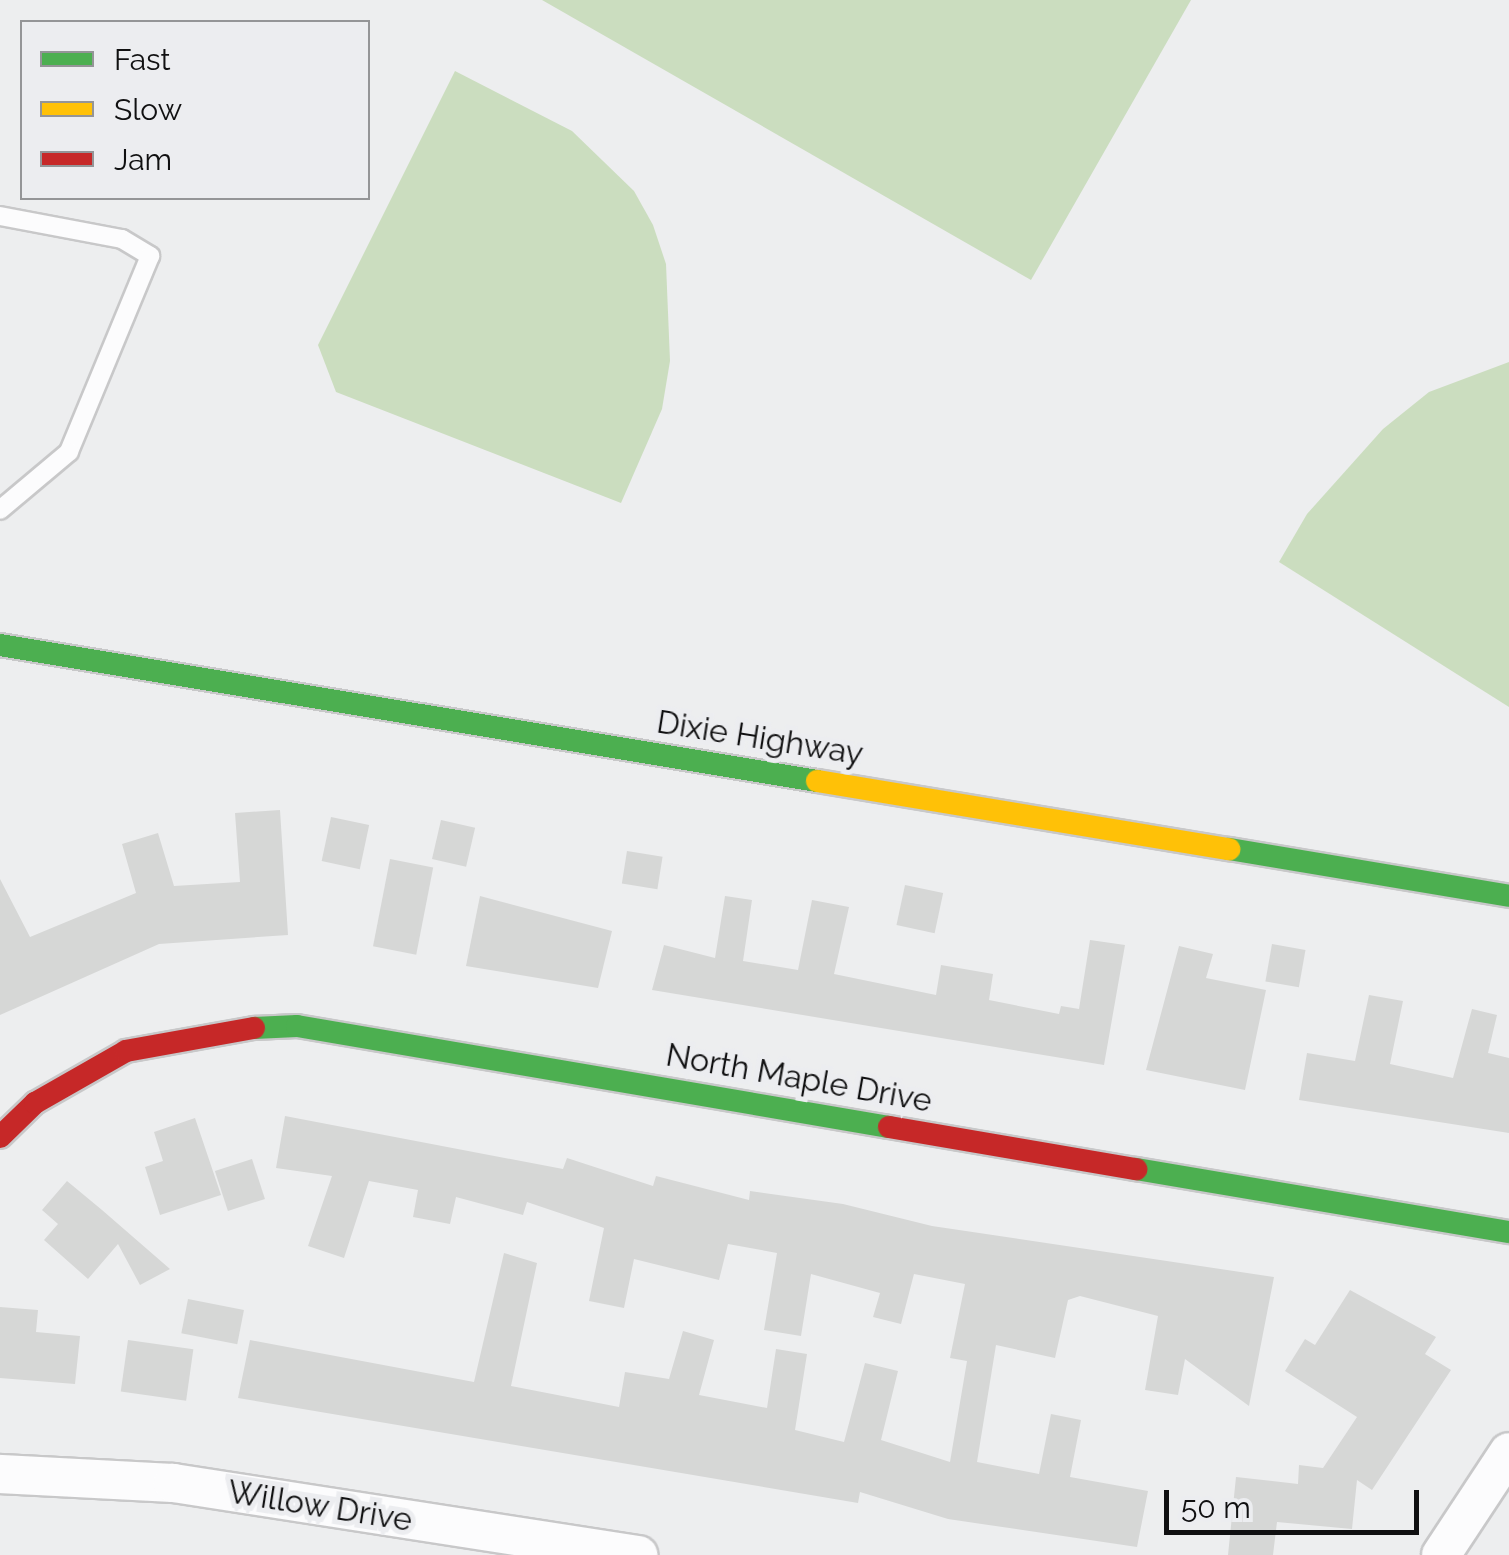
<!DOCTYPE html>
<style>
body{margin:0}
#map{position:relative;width:1509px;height:1555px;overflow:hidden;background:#edeeef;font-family:Raleway,sans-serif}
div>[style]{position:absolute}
.green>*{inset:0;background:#cbddbf}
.building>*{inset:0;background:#d6d7d6;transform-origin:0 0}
.roads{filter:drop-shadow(2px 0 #c8c8c9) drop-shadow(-2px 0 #c8c8c9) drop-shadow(0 2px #c8c8c9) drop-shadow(0 -2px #c8c8c9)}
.lane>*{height:18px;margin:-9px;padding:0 9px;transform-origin:9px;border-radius:9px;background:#fcfcfd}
.street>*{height:38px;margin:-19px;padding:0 19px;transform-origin:19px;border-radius:19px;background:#fcfcfd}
.fast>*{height:22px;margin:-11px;padding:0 11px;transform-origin:11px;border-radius:11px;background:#4caf50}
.slow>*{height:22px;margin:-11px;padding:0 11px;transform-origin:11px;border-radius:11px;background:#ffc107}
.jam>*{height:22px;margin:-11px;padding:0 11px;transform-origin:11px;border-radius:11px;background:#c62828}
span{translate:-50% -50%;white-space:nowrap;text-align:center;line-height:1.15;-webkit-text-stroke:10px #ecedf0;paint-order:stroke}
.street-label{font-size:32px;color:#101011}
.legend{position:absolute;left:20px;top:20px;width:350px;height:180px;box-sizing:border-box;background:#ecedf0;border:2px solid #949597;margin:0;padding:12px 18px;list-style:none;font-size:30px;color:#101011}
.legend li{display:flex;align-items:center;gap:20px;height:50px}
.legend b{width:50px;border:2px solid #949597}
.scale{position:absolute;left:1164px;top:1490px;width:255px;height:45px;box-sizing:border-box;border:5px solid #101011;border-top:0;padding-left:12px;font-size:30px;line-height:35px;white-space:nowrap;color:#101011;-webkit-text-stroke:8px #ecedf0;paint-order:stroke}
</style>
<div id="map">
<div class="green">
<i style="clip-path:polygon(542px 0,1191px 0,1031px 280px)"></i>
<i style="clip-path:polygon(455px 71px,572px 131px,634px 191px,653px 225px,666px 264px,670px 361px,662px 409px,621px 503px,336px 392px,318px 345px)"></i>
<i style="clip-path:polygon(1509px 362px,1509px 707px,1279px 562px,1307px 514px,1383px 429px,1429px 392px)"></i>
</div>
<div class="building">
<i style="clip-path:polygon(280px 810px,288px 935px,159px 944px,0 1015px,0 879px,30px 937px,136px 893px,122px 844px,158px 833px,174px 886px,240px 882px,235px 813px)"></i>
<i style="left:331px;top:817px;width:39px;height:45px;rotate:12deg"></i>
<i style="left:441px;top:820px;width:35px;height:40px;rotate:13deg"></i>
<i style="left:627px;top:851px;width:36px;height:33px;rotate:9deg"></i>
<i style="left:390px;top:859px;width:44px;height:89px;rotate:11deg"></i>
<i style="left:905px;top:885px;width:39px;height:41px;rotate:12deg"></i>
<i style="clip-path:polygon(480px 896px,612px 931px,598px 988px,466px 966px)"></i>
<i style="clip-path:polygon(725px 896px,752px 900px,743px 961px,798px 970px,812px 900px,849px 907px,834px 974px,936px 995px,941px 965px,993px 974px,989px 1000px,1059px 1014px,1061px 1006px,1079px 1009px,1090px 940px,1125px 945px,1104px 1065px,652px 990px,664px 945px,715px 958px)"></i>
<i style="left:1272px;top:944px;width:34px;height:38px;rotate:10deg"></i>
<i style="clip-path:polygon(1179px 946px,1213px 954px,1206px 978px,1266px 990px,1245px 1090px,1146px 1070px)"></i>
<i style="clip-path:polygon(1369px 995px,1403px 1001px,1390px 1064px,1453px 1078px,1472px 1009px,1497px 1015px,1488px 1053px,1509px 1058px,1509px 1133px,1299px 1100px,1307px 1053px,1355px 1061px)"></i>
<i style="clip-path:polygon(285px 1116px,563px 1169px,567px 1158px,653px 1186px,656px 1176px,749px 1200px,750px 1191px,843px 1204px,932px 1226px,1274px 1277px,1249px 1406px,1185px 1359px,1178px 1395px,1145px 1390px,1158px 1316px,1080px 1296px,1068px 1300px,1055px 1358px,996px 1345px,977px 1462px,1039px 1474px,1051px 1414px,1081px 1420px,1070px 1477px,1148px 1491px,1137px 1547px,948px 1519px,860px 1492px,858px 1503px,238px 1398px,250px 1340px,474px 1382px,504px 1253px,537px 1263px,511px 1386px,619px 1407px,625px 1372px,669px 1379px,683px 1331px,714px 1340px,699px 1395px,767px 1408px,776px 1349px,807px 1354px,795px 1430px,844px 1442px,865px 1363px,898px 1371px,881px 1440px,950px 1462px,967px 1361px,950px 1358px,965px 1284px,914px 1274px,901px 1324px,873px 1317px,880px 1293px,811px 1274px,801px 1336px,764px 1330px,777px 1253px,728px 1244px,719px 1280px,634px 1259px,624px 1308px,589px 1301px,604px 1228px,527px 1202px,523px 1215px,456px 1197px,450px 1224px,413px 1217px,418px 1190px,369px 1181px,344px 1258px,308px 1246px,332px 1176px,276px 1168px)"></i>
<i style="clip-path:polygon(195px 1118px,221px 1195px,160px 1215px,145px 1167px,163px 1161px,154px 1132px)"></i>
<i style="left:252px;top:1159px;width:42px;height:39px;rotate:72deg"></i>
<i style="clip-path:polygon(67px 1181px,102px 1210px,170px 1269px,140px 1285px,118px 1244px,88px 1279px,44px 1240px,58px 1224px,42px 1210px)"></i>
<i style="clip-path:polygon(1350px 1290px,1436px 1337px,1425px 1354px,1451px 1370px,1372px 1490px,1357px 1480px,1352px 1529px,1277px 1522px,1273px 1555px,1228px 1555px,1236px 1477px,1298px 1484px,1299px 1465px,1323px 1468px,1357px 1417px,1285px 1371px,1305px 1339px,1315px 1345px)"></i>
<i style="left:188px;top:1299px;width:57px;height:35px;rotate:11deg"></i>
<i style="clip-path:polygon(0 1307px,38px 1310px,36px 1332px,80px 1336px,75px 1384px,0 1378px)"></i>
<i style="left:128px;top:1340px;width:66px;height:52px;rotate:8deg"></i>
</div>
<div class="roads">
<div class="lane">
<i style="left:0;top:216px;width:124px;rotate:10.7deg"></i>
<i style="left:122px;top:239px;width:33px;rotate:31deg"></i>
<i style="left:150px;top:256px;width:212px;rotate:112.5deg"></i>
<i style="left:69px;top:452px;width:90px;rotate:140deg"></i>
</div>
<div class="street">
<i style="left:0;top:1474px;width:173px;rotate:3deg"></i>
<i style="left:173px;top:1483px;width:471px;rotate:8.8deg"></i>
<i style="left:1441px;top:1555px;width:123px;rotate:-56.6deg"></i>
</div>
<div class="fast">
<i style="left:0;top:645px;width:828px;rotate:9.45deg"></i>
<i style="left:1229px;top:849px;width:284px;rotate:9.5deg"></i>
<i style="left:254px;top:1028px;width:43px;rotate:-2.7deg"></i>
<i style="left:297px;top:1026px;width:601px;rotate:9.68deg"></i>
<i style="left:1136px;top:1169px;width:378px;rotate:9.6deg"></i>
</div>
<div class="slow">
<i style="left:817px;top:781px;width:418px;rotate:9.4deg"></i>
</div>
<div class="jam">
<i style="left:889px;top:1127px;width:251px;rotate:9.7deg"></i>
<i style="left:0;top:1137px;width:49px;rotate:-44.2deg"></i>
<i style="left:35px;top:1103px;width:105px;rotate:-29.7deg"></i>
<i style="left:126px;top:1051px;width:130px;rotate:-10.2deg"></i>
</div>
</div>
<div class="street-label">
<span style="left:760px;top:738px;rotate:9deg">Dixie Highway</span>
<span style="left:799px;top:1078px;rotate:10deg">North Maple Drive</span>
<span style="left:320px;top:1506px;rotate:9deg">Willow Drive</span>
</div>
<ul class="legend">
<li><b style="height:12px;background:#4caf50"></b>Fast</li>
<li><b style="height:12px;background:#ffc107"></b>Slow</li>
<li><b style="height:12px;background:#c62828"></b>Jam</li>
</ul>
<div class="scale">50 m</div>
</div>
